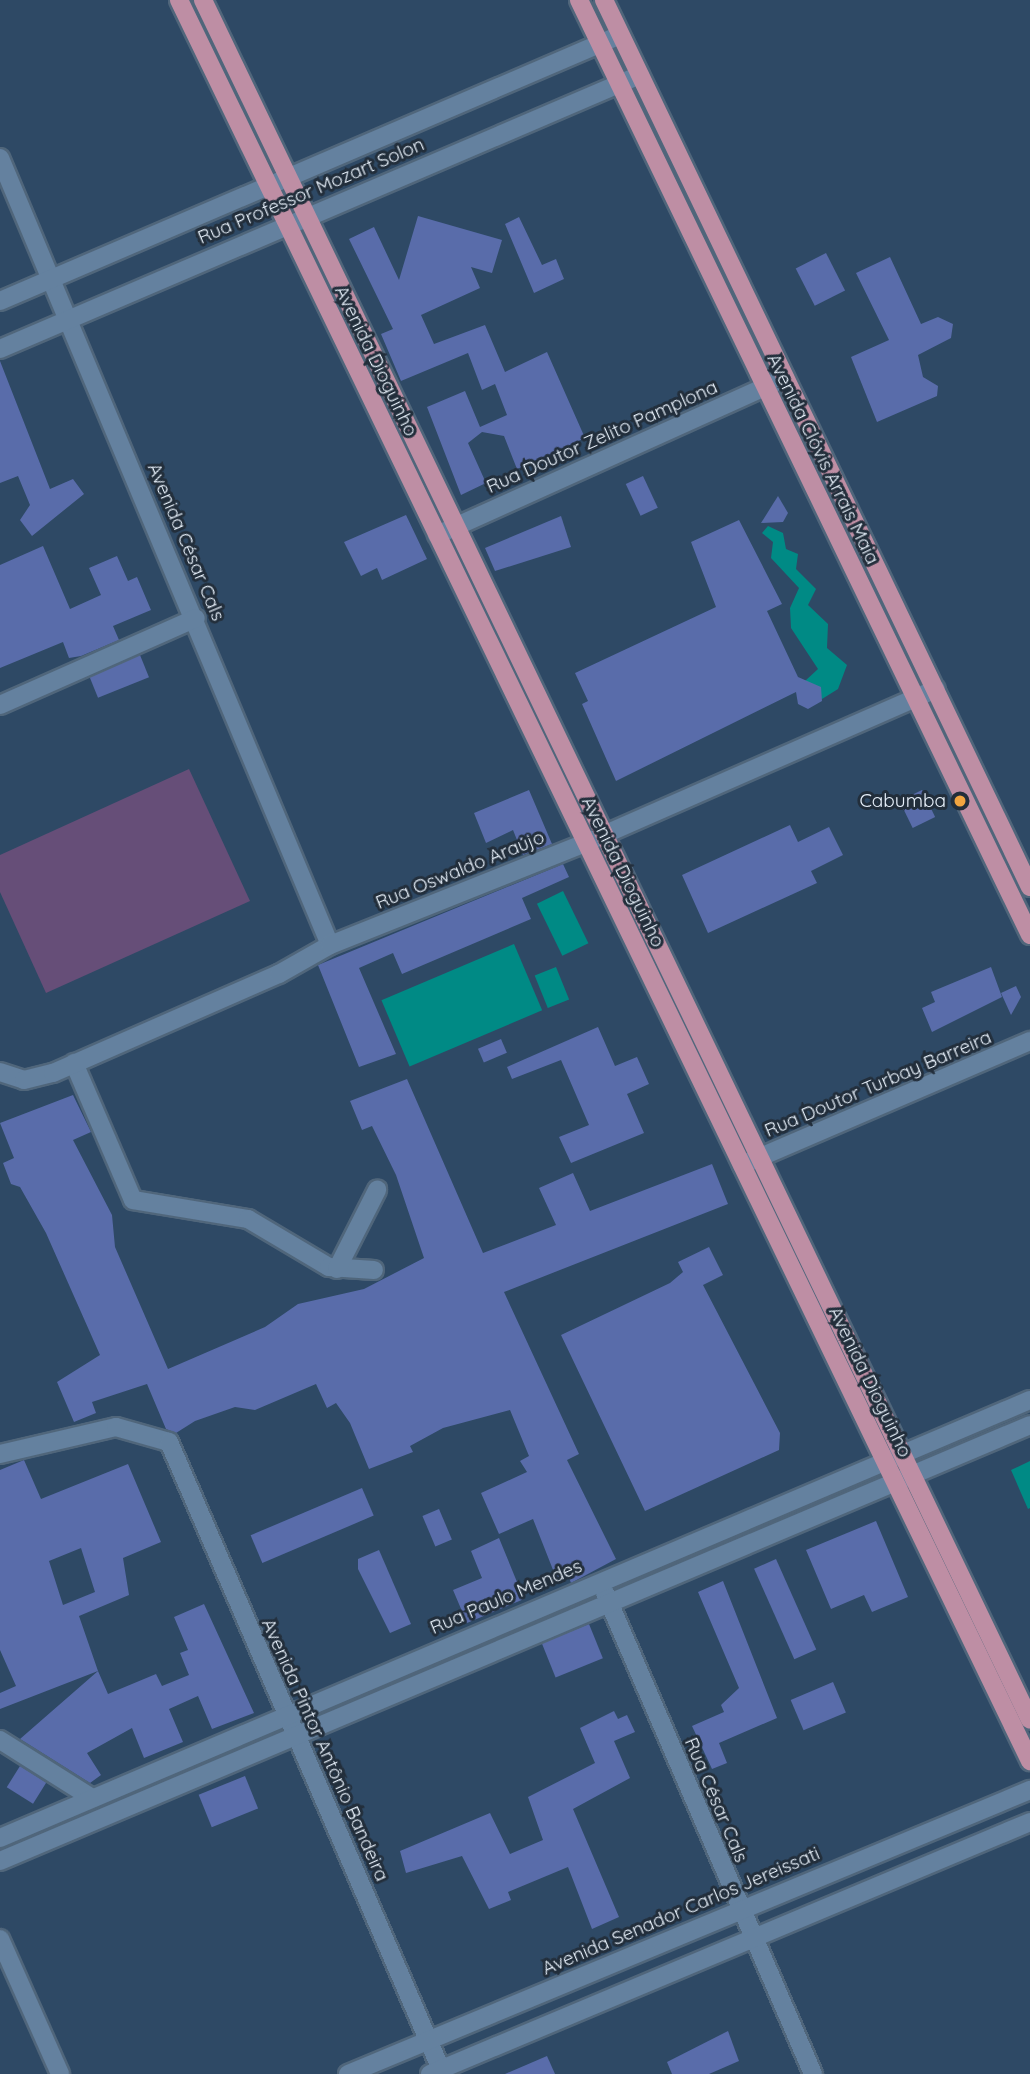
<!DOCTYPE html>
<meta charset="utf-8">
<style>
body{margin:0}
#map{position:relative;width:1030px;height:2074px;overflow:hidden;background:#2e4965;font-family:Quicksand,sans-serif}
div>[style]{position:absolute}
.green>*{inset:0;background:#664e78}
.water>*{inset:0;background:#008a85;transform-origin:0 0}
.building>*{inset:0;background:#596caa;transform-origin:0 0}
.roads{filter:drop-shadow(2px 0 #50667b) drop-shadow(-2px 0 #50667b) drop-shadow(0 2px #50667b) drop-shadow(0 -2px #50667b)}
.minor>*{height:18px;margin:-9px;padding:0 9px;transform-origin:9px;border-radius:9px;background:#64819f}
.major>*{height:18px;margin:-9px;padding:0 9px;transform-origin:9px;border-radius:9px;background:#be8ea4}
.dots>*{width:19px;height:19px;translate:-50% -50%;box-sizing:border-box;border:4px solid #222e3b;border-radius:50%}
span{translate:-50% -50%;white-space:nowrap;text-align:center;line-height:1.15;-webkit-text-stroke:6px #222e3b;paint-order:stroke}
.street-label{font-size:19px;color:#e9f2fc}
.poi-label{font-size:19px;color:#e9f2fc}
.right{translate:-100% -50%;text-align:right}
</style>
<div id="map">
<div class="green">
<i style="clip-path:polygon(189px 769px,250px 901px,46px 993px,0 892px,0 855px)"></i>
</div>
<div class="water">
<i style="clip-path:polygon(768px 526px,783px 533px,786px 549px,798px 554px,796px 569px,816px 589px,808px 605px,828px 624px,827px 648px,847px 665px,838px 689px,822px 699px,805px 681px,818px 669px,791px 628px,790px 608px,799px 588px,771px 558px,773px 542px,762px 533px)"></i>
<i style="left:563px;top:891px;width:58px;height:29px;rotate:64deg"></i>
<i style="left:514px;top:944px;width:72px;height:144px;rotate:67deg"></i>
<i style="left:556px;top:967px;width:35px;height:23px;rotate:68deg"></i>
<i style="clip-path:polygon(1030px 1461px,1030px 1508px,1028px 1509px,1011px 1470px)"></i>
</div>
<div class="building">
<i style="clip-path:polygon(418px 216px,502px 240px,492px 273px,471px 267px,480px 288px,421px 315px,434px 344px,485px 325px,505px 372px,547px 352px,585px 438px,517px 469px,504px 436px,482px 432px,468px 443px,486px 483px,461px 495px,427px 407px,465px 391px,480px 427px,507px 415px,495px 384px,482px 390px,468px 353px,401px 381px,381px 334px,393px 329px,349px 239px,374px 227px,399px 280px)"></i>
<i style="clip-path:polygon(519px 217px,542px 265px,556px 259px,564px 279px,534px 293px,505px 224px)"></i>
<i style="left:826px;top:253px;width:42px;height:34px;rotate:63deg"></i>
<i style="clip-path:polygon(890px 257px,921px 324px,938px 317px,953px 324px,951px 338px,918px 355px,923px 377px,938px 386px,937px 396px,877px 422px,851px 357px,889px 340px,856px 273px)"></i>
<i style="clip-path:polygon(0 361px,50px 489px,73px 479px,84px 494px,32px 536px,20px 520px,30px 505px,18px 476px,0 483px)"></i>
<i style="left:643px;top:476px;width:35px;height:19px;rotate:65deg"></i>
<i style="clip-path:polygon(778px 496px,788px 513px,783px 522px,761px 523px)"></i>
<i style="clip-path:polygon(406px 515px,427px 559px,382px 580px,377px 568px,361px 576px,344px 542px)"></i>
<i style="clip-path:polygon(561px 516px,571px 547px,495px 571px,485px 548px)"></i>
<i style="clip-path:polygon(739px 520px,782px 604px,767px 611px,798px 677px,821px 687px,822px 701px,808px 709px,798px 704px,796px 692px,616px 781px,582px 704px,588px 701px,575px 673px,716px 607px,691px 542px)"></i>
<i style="clip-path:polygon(43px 546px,70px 609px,101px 595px,89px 568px,117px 556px,128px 581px,137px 577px,151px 610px,113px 626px,119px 640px,81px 656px,69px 658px,63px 642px,0 668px,0 565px)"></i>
<i style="left:140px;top:655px;width:24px;height:55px;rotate:68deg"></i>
<i style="clip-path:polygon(529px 790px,552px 844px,523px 855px,513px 830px,486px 843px,474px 813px)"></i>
<i style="left:922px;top:790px;width:30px;height:25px;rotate:64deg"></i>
<i style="clip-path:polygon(790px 825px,798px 842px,829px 827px,843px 855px,811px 871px,817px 883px,708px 933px,682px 875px)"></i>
<i style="clip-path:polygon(563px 864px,569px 877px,522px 898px,531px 919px,402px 974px,393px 953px,359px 968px,396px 1054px,359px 1067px,318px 965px)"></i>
<i style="clip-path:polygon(991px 967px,1002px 997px,932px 1032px,922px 1008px,935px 1002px,931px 992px)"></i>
<i style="clip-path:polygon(1016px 986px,1021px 997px,1011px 1015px,1001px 993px)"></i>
<i style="clip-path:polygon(598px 1027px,615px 1066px,637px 1057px,649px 1084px,627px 1094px,644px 1133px,571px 1163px,559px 1137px,589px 1125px,561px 1060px,512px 1079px,507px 1067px)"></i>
<i style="left:501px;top:1039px;width:15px;height:25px;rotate:67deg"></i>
<i style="clip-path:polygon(407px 1079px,483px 1253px,556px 1225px,539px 1188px,573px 1173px,590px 1211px,712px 1164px,728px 1204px,504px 1292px,579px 1454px,567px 1460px,616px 1559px,571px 1583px,568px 1575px,557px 1580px,533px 1519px,499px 1534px,481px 1493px,527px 1472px,520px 1461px,529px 1456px,510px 1410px,443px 1428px,410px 1446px,413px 1452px,369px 1469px,350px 1423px,336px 1403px,327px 1408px,316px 1384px,255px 1410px,235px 1407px,195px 1421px,176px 1433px,166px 1429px,147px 1384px,92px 1402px,96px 1413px,74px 1422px,57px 1382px,100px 1355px,46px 1233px,20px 1187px,11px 1184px,3px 1163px,14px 1158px,0 1123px,73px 1095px,91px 1132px,73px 1140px,112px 1215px,115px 1247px,168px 1369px,265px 1327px,298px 1304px,364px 1289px,424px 1258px,396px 1175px,372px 1126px,362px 1130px,350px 1101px)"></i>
<i style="clip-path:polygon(709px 1247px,723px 1275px,703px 1285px,780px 1433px,779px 1450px,645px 1511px,561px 1335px,670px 1283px,683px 1272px,678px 1262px)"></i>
<i style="clip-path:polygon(evenodd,24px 1460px,41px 1499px,128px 1464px,161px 1542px,123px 1558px,129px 1595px,79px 1616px,98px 1671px,0 1709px,0 1693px,16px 1686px,0 1650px,0 1470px,24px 1460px,81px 1548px,95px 1592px,63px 1605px,49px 1561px,81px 1548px)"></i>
<i style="left:362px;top:1488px;width:30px;height:121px;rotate:67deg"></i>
<i style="left:439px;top:1509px;width:33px;height:18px;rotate:67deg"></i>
<i style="clip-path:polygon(876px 1521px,908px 1597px,872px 1612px,864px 1595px,831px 1609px,806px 1550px)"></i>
<i style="clip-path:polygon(499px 1538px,524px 1599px,467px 1623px,453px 1590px,482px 1578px,471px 1551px)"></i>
<i style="clip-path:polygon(379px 1550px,411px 1624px,390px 1633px,358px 1569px,358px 1559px)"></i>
<i style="left:776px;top:1559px;width:99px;height:24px;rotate:66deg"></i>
<i style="clip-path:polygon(723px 1581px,777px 1718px,719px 1743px,727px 1763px,712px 1769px,692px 1726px,724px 1712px,721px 1705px,739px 1688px,698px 1592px)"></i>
<i style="clip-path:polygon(204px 1604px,254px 1713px,212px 1729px,198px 1696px,169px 1709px,183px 1742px,144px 1758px,132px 1728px,87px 1753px,101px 1775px,90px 1783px,20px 1739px,98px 1671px,108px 1694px,156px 1674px,162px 1686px,189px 1675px,180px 1653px,188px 1650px,174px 1617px)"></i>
<i style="left:589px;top:1624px;width:37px;height:51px;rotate:68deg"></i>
<i style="left:833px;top:1682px;width:33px;height:46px;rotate:67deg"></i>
<i style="clip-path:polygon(614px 1711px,618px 1719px,627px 1715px,635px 1732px,614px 1741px,630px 1778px,573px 1809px,619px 1917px,592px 1929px,568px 1867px,508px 1892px,511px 1900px,489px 1909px,462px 1856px,406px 1873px,400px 1851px,490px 1813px,510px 1854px,543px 1840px,528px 1797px,595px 1763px,580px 1728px)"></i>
<i style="left:20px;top:1766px;width:31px;height:25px;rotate:32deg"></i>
<i style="left:245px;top:1776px;width:35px;height:50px;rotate:68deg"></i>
<i style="clip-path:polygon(728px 2031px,739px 2061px,709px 2074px,672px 2074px,667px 2062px)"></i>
<i style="clip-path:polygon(547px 2056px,555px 2074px,505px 2074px)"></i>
</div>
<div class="roads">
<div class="minor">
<i style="left:0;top:158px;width:853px;rotate:67.25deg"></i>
<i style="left:0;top:301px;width:675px;rotate:-23.22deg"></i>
<i style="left:0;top:349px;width:696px;rotate:-23.18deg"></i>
<i style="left:437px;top:535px;width:382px;rotate:-24.3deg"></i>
<i style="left:0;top:705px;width:214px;rotate:-23.9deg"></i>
<i style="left:74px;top:1063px;width:149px;rotate:66.7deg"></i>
<i style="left:133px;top:1200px;width:117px;rotate:9.4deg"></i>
<i style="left:248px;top:1219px;width:94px;rotate:30.7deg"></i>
<i style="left:329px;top:1267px;width:45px;rotate:3.8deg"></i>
<i style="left:0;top:1072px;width:25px;rotate:18deg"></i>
<i style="left:24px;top:1080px;width:30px;rotate:-14deg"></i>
<i style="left:53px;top:1073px;width:247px;rotate:-23.7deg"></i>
<i style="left:279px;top:974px;width:59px;rotate:-29.6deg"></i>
<i style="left:330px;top:945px;width:275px;rotate:-21.8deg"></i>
<i style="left:585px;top:843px;width:383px;rotate:-23.7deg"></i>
<i style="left:742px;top:1165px;width:314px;rotate:-23.3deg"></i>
<i style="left:337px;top:1269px;width:89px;rotate:-63.1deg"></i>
<i style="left:0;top:1454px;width:119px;rotate:-13.1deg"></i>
<i style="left:116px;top:1427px;width:55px;rotate:15.8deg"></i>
<i style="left:169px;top:1442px;width:689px;rotate:66.56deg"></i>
<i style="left:605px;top:1593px;width:524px;rotate:66.61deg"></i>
<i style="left:0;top:1740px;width:109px;rotate:32.2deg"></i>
<i style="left:0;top:1838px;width:1119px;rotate:-23.04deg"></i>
<i style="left:0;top:1861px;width:1118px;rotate:-22.94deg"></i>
<i style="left:0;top:1939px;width:148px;rotate:66deg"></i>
<i style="left:348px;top:2074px;width:739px;rotate:-22.61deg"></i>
<i style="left:430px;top:2074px;width:651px;rotate:-22.78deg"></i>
</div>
<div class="major">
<i style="left:179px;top:0;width:1956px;rotate:64.21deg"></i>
<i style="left:203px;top:0;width:1908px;rotate:64.32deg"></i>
<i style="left:579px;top:0;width:1038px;rotate:64.25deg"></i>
<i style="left:604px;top:0;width:984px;rotate:64.35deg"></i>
</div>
</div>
<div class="dots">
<i style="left:960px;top:801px;background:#f2a540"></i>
</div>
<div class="street-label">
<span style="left:311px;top:191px;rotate:-23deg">Rua Professor Mozart Solon</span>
<span style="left:376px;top:361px;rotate:64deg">Avenida Dioguinho</span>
<span style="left:602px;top:437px;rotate:-24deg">Rua Doutor Zelito Pamplona</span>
<span style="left:823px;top:459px;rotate:64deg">Avenida Clóvis Arrais Maia</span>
<span style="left:186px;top:542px;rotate:67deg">Avenida César Cals</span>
<span style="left:460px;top:870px;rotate:-22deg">Rua Oswaldo Araújo</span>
<span style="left:623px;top:872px;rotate:64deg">Avenida Dioguinho</span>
<span style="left:878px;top:1084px;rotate:-23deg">Rua Doutor Turbay Barreira</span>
<span style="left:870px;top:1382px;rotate:64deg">Avenida Dioguinho</span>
<span style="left:506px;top:1597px;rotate:-23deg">Rua Paulo Mendes</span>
<span style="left:325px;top:1750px;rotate:66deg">Avenida Pintor Antônio Bandeira</span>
<span style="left:716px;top:1800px;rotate:67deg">Rua César Cals</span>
<span style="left:681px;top:1911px;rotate:-23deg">Avenida Senador Carlos Jereissati</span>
</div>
<div class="poi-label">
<span class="right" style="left:946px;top:801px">Cabumba</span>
</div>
</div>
